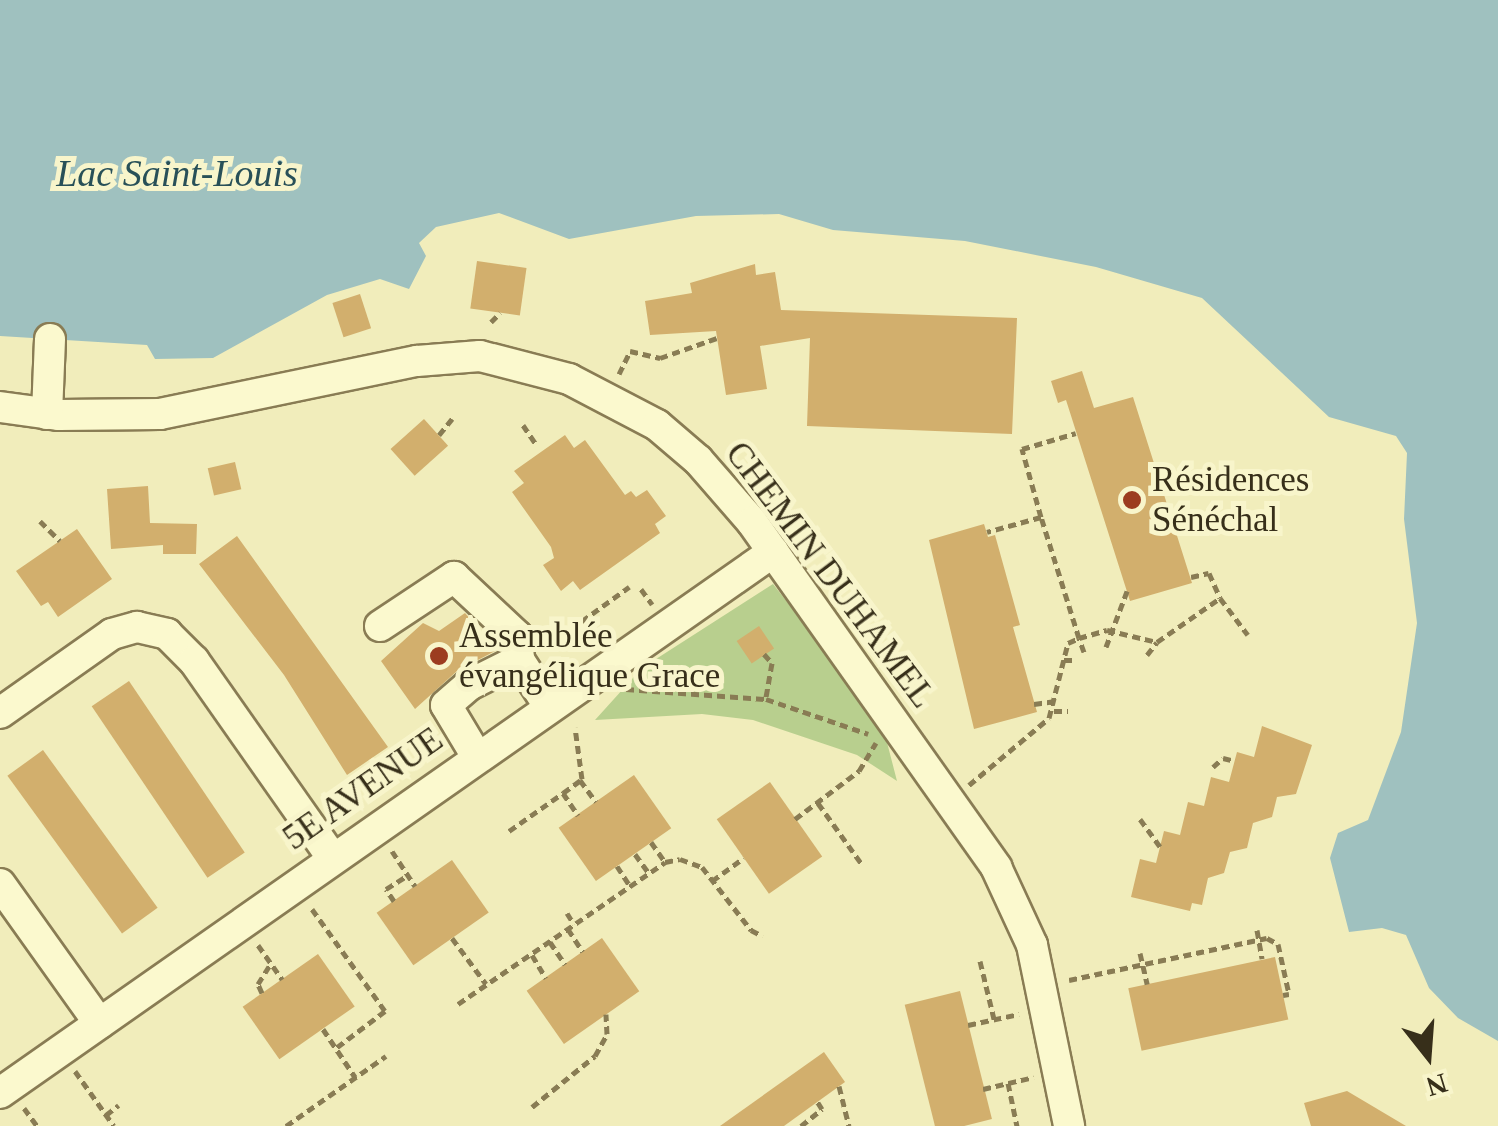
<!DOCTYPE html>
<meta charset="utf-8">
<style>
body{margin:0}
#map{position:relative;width:1498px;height:1126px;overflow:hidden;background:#f1edbb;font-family:Georgia,serif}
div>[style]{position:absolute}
.green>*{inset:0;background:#b8cf8e}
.water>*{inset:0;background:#9fc1bf}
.building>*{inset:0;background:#d2af6d;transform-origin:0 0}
.path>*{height:5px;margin-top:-2.5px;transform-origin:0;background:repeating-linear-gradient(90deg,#897c54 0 8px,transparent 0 13px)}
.roads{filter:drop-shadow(2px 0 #897c54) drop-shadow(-2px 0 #897c54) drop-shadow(0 2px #897c54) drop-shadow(0 -2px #897c54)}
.minor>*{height:30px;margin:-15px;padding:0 15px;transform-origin:15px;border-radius:15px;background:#fbf9ce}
.dots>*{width:28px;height:28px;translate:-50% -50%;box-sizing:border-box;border:5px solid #f8f5cb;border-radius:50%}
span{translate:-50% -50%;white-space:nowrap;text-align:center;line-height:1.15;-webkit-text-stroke:10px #f8f5cb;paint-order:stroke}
.poi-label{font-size:35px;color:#372f1a}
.left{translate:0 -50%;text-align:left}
.street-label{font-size:35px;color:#372f1a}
.water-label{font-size:38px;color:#285058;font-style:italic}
.north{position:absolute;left:1378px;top:1006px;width:100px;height:100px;-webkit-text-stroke:8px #f8f5cb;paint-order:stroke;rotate:163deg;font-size:28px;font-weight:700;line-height:40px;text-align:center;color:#372f1a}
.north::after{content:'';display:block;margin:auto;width:35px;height:45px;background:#372f1a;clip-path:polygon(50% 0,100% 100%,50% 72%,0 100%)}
</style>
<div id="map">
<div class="green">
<i style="clip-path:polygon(773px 584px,882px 723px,897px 781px,857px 755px,753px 720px,702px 714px,595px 720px,642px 668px)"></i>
</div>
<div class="water">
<i style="clip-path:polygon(0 0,1498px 0,1498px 1041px,1458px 1018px,1429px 988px,1406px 935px,1382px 928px,1349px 932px,1330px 858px,1338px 833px,1368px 820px,1401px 732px,1417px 623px,1404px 519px,1407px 453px,1396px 436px,1329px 417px,1202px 298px,1096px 267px,965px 241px,833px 230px,779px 214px,696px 216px,569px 239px,499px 213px,436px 227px,419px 243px,426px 256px,409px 289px,380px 279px,327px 295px,213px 358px,155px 359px,147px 345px,0 336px)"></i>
</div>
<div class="building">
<i style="left:477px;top:261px;width:50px;height:48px;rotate:8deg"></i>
<i style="clip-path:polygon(755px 264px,756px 275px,775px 272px,781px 310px,1017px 318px,1012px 434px,807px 426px,810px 338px,760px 346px,767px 389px,726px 395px,716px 331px,650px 335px,645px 301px,692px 293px,690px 283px)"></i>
<i style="left:360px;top:294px;width:36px;height:29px;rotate:72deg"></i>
<i style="clip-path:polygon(1082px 371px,1094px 408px,1133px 397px,1192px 583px,1130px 601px,1066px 400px,1058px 403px,1051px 381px)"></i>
<i style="left:424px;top:419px;width:36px;height:45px;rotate:48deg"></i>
<i style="clip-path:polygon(565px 435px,574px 448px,585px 440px,625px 495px,631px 491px,636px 497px,647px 490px,666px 516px,655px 524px,660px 533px,580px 590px,573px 581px,561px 591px,543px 565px,554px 558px,551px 547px,512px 492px,524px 483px,514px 471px)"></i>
<i style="left:235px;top:462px;width:28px;height:28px;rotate:77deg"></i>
<i style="clip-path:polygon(148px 486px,150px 523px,197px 524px,196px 554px,163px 554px,163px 545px,111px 549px,107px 489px)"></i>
<i style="clip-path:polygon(984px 524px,988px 537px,995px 535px,1020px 625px,1013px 627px,1037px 712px,974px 729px,929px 540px)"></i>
<i style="clip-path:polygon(77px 529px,112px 579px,58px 617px,48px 602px,41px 606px,16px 571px)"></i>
<i style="clip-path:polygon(237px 536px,388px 747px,347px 775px,284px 675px,199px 564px)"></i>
<i style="clip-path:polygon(465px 613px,497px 650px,457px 671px,415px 709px,381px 661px,423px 623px,439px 631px)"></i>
<i style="left:759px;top:626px;width:27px;height:27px;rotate:56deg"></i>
<i style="left:129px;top:681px;width:207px;height:45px;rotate:56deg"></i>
<i style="clip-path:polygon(1262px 726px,1312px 745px,1296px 794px,1277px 797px,1272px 817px,1253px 823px,1247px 848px,1230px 852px,1224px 873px,1208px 878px,1202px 905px,1192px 903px,1190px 911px,1131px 897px,1140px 859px,1156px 863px,1164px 831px,1180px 835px,1188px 802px,1204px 806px,1211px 777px,1229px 782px,1237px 752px,1254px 757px)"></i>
<i style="left:43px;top:750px;width:195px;height:44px;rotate:54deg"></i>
<i style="left:634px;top:775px;width:65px;height:92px;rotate:55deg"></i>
<i style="left:770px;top:782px;width:91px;height:65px;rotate:55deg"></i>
<i style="left:452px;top:860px;width:64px;height:92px;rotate:55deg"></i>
<i style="left:602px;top:938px;width:65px;height:92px;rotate:55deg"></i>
<i style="left:318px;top:954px;width:64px;height:92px;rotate:55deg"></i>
<i style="left:1275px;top:957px;width:64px;height:150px;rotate:78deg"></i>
<i style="left:960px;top:991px;width:132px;height:57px;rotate:76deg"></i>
<i style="clip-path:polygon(824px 1052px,845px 1082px,784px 1126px,720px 1126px)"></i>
<i style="clip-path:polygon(1347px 1091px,1406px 1126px,1311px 1126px,1304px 1103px)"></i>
</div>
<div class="path">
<i style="left:491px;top:322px;width:13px;rotate:-45deg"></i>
<i style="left:619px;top:374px;width:25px;rotate:-64deg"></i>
<i style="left:630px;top:351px;width:31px;rotate:13deg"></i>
<i style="left:660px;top:358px;width:60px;rotate:-19.3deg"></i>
<i style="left:523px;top:425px;width:25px;rotate:56deg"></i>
<i style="left:439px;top:435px;width:21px;rotate:-51deg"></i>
<i style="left:1041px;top:517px;width:71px;rotate:-105.6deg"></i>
<i style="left:1022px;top:449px;width:56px;rotate:-16.5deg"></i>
<i style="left:40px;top:521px;width:28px;rotate:45deg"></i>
<i style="left:1191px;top:577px;width:18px;rotate:-13deg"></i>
<i style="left:1209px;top:573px;width:27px;rotate:66deg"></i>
<i style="left:641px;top:589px;width:19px;rotate:54deg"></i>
<i style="left:571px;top:629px;width:72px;rotate:-35.9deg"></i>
<i style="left:1106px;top:647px;width:60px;rotate:-69.4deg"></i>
<i style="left:1084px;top:652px;width:15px;rotate:-110deg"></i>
<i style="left:1079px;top:638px;width:29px;rotate:-16deg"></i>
<i style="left:1107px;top:630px;width:51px;rotate:13.5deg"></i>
<i style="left:1157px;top:642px;width:77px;rotate:-34.9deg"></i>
<i style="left:1220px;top:598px;width:46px;rotate:52.9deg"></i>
<i style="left:764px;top:654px;width:12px;rotate:48deg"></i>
<i style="left:772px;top:663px;width:36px;rotate:100deg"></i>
<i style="left:1147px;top:655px;width:16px;rotate:-52deg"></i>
<i style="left:1064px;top:660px;width:13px"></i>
<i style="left:626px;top:689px;width:140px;rotate:4.1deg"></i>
<i style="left:766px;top:699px;width:108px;rotate:18.9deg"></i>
<i style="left:1034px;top:704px;width:22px;rotate:-8deg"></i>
<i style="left:1054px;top:711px;width:14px"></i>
<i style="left:1213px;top:767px;width:13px;rotate:-42deg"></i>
<i style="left:1223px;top:758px;width:12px;rotate:14deg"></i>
<i style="left:580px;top:780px;width:27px;rotate:54deg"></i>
<i style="left:969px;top:785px;width:104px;rotate:-39.9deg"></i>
<i style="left:1049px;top:718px;width:77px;rotate:-75.8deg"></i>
<i style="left:1068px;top:643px;width:12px;rotate:-24deg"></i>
<i style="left:1079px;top:638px;width:127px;rotate:-107.4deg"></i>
<i style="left:1041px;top:517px;width:56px;rotate:164.5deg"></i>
<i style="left:563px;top:793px;width:24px;rotate:-36deg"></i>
<i style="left:582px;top:779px;width:52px;rotate:-97.7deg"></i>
<i style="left:818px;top:803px;width:74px;rotate:54.4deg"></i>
<i style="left:795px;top:819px;width:80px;rotate:-36.9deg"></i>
<i style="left:859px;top:771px;width:33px;rotate:-59deg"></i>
<i style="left:1140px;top:819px;width:34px;rotate:54deg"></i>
<i style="left:509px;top:831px;width:66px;rotate:-35.1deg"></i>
<i style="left:563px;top:793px;width:27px;rotate:56deg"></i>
<i style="left:651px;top:842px;width:24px;rotate:55deg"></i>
<i style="left:392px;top:851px;width:42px;rotate:56.7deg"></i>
<i style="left:635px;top:854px;width:24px;rotate:54deg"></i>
<i style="left:617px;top:866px;width:24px;rotate:57deg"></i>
<i style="left:712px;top:881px;width:39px;rotate:-36deg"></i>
<i style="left:394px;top:901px;width:14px;rotate:-124deg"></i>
<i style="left:386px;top:889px;width:26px;rotate:-32deg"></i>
<i style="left:312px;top:909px;width:125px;rotate:54.4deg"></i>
<i style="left:385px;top:1011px;width:61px;rotate:142.9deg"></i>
<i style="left:567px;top:913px;width:13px;rotate:58deg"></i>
<i style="left:568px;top:929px;width:27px;rotate:57deg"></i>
<i style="left:1257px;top:930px;width:29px;rotate:80deg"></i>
<i style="left:452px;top:938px;width:57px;rotate:53.5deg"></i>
<i style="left:550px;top:942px;width:27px;rotate:56deg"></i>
<i style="left:258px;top:945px;width:42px;rotate:54.8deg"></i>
<i style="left:1140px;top:953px;width:32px;rotate:77deg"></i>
<i style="left:532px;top:955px;width:27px;rotate:59deg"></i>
<i style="left:980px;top:961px;width:60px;rotate:76.4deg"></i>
<i style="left:1069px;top:980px;width:202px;rotate:-12deg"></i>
<i style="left:1267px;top:938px;width:13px;rotate:29deg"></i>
<i style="left:1278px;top:944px;width:51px;rotate:77.6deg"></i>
<i style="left:1289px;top:994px;width:6px;rotate:171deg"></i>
<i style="left:262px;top:993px;width:10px;rotate:-114deg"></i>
<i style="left:258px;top:984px;width:25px;rotate:-58deg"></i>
<i style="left:458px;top:1004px;width:251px;rotate:-34.4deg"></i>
<i style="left:665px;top:862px;width:15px;rotate:-11deg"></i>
<i style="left:680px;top:859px;width:23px;rotate:20deg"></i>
<i style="left:702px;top:867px;width:80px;rotate:52.1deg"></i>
<i style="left:751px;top:930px;width:13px;rotate:27deg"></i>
<i style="left:968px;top:1025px;width:52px;rotate:-12.2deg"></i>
<i style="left:323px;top:1029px;width:58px;rotate:56.3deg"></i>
<i style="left:75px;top:1071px;width:67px;rotate:54.7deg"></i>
<i style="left:1008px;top:1083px;width:44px;rotate:78.2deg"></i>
<i style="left:839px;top:1086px;width:41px;rotate:76deg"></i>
<i style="left:983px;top:1089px;width:52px;rotate:-13.2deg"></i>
<i style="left:532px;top:1107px;width:81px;rotate:-39deg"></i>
<i style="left:595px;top:1056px;width:25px;rotate:-61deg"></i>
<i style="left:607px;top:1034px;width:20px;rotate:-93deg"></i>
<i style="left:24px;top:1108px;width:22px;rotate:54deg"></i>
<i style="left:106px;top:1115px;width:16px;rotate:-38deg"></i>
<i style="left:286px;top:1126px;width:122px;rotate:-35deg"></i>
<i style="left:801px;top:1126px;width:27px;rotate:-39deg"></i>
<i style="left:822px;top:1109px;width:9px;rotate:-122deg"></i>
</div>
<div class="roads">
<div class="minor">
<i style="left:0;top:407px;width:60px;rotate:7.7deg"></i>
<i style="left:59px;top:415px;width:101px;rotate:-0.6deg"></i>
<i style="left:160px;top:414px;width:262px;rotate:-11.7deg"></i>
<i style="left:417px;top:361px;width:63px;rotate:-4.5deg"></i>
<i style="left:480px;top:356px;width:92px;rotate:14.5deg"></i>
<i style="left:569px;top:379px;width:99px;rotate:27.6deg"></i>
<i style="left:657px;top:425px;width:54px;rotate:40.5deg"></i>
<i style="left:698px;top:460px;width:82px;rotate:48.9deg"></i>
<i style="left:752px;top:522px;width:423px;rotate:54.7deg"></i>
<i style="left:996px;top:867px;width:86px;rotate:65.2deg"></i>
<i style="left:1032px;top:945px;width:185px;rotate:78.4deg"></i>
<i style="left:47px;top:414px;width:75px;rotate:-87.7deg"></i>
<i style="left:380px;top:626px;width:89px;rotate:-33.5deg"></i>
<i style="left:454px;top:577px;width:86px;rotate:43.1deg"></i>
<i style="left:517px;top:636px;width:24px;rotate:85deg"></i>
<i style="left:0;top:713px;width:137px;rotate:-35.2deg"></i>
<i style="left:112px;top:634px;width:26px;rotate:-16deg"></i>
<i style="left:137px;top:627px;width:31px;rotate:13deg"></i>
<i style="left:167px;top:634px;width:38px;rotate:45deg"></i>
<i style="left:194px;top:661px;width:240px;rotate:54.9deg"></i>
<i style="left:476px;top:755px;width:58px;rotate:-121deg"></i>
<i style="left:446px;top:705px;width:30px;rotate:-41deg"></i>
<i style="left:469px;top:685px;width:56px;rotate:-26.6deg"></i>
<i style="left:519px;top:660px;width:55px;rotate:56.9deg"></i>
<i style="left:0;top:884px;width:171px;rotate:54.5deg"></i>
<i style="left:0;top:1093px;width:944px;rotate:-34.99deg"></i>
</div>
</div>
<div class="dots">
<i style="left:1132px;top:500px;background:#9c3c1f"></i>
<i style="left:439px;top:656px;background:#9c3c1f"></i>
</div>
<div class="poi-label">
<span class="left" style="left:1152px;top:500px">Résidences<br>Sénéchal</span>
<span class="left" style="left:459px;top:656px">Assemblée<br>évangélique Grace</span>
</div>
<div class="street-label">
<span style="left:830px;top:575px;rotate:53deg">CHEMIN DUHAMEL</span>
<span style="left:363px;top:789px;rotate:-35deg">5E AVENUE</span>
</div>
<div class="water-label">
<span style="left:177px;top:174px">Lac Saint-Louis</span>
</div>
<div class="north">N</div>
</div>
